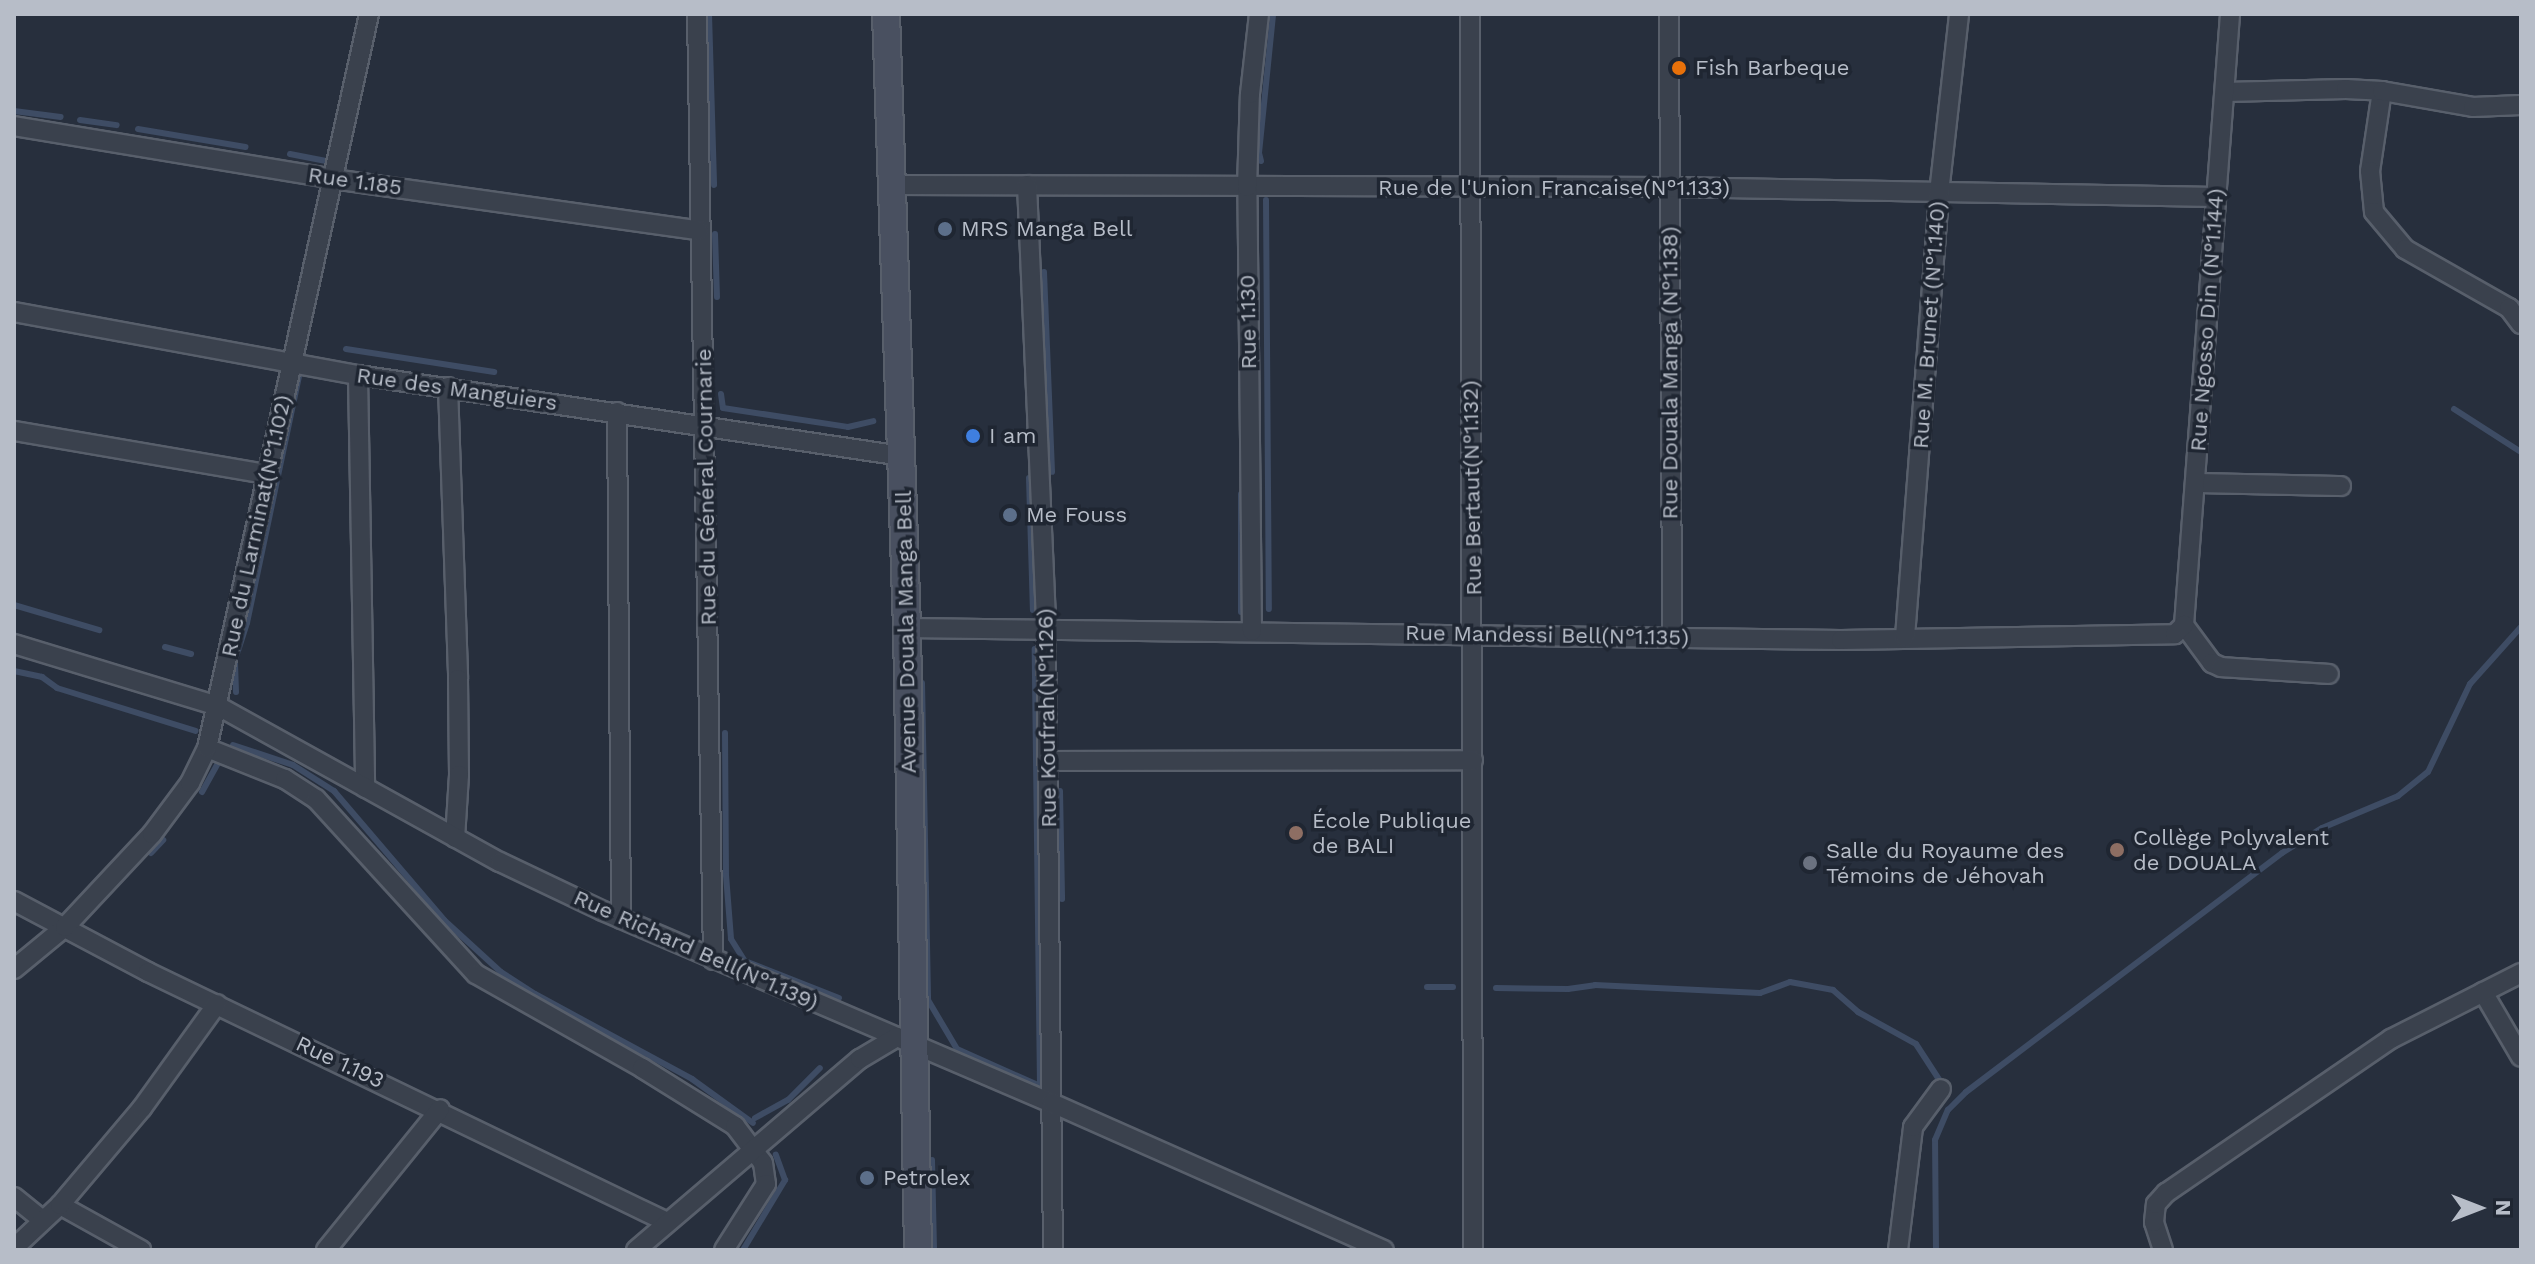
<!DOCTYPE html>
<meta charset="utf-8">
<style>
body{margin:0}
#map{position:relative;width:2535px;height:1264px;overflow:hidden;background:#272f3d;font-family:"Work Sans",sans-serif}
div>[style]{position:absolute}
.stream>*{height:6px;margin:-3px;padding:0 3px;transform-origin:3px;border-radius:3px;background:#3e4c64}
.roads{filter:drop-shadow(2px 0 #585f6b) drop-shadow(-2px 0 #585f6b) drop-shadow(0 2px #585f6b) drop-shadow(0 -2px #585f6b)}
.street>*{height:18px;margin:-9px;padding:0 9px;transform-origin:9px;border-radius:9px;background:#3a414d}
.secondary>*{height:26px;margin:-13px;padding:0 13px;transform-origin:13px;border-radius:13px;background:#495060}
.dots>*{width:22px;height:22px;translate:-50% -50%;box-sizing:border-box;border:4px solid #1f2632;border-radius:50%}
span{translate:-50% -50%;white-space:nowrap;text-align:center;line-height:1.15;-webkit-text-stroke:7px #1f2632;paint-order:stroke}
.poi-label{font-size:22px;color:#b7bdc8}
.left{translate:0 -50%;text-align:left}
.street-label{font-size:22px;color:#b7bdc8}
.frame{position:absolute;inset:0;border:16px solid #b7bdc8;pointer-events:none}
.north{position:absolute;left:2439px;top:1168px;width:80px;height:80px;-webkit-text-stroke:6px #1f2632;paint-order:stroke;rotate:90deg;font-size:22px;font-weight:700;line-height:32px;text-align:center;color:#b7bdc8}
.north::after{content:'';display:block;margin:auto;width:28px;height:36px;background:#b7bdc8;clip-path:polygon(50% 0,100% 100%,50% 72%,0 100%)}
</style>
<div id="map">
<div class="stream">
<i style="left:709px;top:14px;width:171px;rotate:88.3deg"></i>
<i style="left:14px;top:111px;width:47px;rotate:7.3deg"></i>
<i style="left:80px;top:120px;width:37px;rotate:8deg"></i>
<i style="left:138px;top:129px;width:109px;rotate:9.5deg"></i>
<i style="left:290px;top:154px;width:38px;rotate:11deg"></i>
<i style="left:1261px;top:161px;width:8px;rotate:-104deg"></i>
<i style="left:1259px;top:153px;width:140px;rotate:-84.2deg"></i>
<i style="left:1266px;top:200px;width:409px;rotate:89.6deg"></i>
<i style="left:715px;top:234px;width:63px;rotate:88.2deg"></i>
<i style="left:1044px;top:272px;width:200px;rotate:87.7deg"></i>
<i style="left:346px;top:349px;width:150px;rotate:8.8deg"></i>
<i style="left:721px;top:394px;width:14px;rotate:82deg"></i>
<i style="left:723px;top:408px;width:126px;rotate:8.6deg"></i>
<i style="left:848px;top:427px;width:26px;rotate:-13deg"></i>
<i style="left:2454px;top:409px;width:80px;rotate:32.7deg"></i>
<i style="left:1029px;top:478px;width:132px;rotate:88.3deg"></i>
<i style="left:1241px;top:494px;width:118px;rotate:90deg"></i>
<i style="left:14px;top:605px;width:89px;rotate:16.4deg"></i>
<i style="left:165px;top:647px;width:27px;rotate:15deg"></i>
<i style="left:14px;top:671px;width:29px;rotate:12deg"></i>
<i style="left:42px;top:677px;width:19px;rotate:36deg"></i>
<i style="left:57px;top:688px;width:145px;rotate:17.2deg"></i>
<i style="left:922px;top:683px;width:317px;rotate:88.9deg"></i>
<i style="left:928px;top:1000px;width:57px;rotate:59.4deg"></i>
<i style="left:957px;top:1049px;width:91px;rotate:24deg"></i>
<i style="left:1040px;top:1086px;width:437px;rotate:-90.7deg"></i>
<i style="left:236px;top:692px;width:32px;rotate:-92deg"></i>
<i style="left:235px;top:660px;width:39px;rotate:-72deg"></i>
<i style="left:247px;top:623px;width:258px;rotate:-78.1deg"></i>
<i style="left:725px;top:733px;width:142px;rotate:89.6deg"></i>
<i style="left:726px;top:875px;width:64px;rotate:85.5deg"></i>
<i style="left:731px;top:939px;width:26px;rotate:58deg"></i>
<i style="left:745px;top:961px;width:101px;rotate:21.5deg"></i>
<i style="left:233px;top:745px;width:63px;rotate:18.4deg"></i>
<i style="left:293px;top:765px;width:49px;rotate:32.4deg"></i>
<i style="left:334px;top:791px;width:170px;rotate:49.5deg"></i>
<i style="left:444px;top:920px;width:77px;rotate:42.4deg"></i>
<i style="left:501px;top:972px;width:40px;rotate:32.9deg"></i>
<i style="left:535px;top:994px;width:179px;rotate:28.4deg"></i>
<i style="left:692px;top:1079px;width:75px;rotate:35.8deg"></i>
<i style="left:1060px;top:791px;width:108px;rotate:88.9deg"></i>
<i style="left:202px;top:792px;width:38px;rotate:-61deg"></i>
<i style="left:151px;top:853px;width:18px;rotate:-47deg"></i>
<i style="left:1427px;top:987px;width:26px"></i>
<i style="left:1496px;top:988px;width:72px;rotate:0.8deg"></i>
<i style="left:1568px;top:989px;width:27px;rotate:-8deg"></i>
<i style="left:1595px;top:985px;width:165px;rotate:2.8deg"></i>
<i style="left:1760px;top:993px;width:32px;rotate:-20deg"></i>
<i style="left:1790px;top:982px;width:44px;rotate:10.5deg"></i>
<i style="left:1833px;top:990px;width:33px;rotate:41deg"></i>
<i style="left:1858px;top:1012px;width:66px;rotate:28.9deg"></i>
<i style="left:1916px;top:1044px;width:48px;rotate:57deg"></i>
<i style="left:755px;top:1118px;width:38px;rotate:-29deg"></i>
<i style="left:788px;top:1100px;width:45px;rotate:-45deg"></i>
<i style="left:932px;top:1160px;width:90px;rotate:88.7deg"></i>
<i style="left:743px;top:1250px;width:82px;rotate:-59deg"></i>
<i style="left:785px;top:1180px;width:27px;rotate:-110deg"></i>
<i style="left:1936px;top:1250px;width:110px;rotate:-90.5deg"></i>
<i style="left:1935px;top:1140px;width:33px;rotate:-67deg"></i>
<i style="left:1948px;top:1110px;width:25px;rotate:-45deg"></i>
<i style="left:1966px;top:1092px;width:396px;rotate:-37.1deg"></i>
<i style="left:2282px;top:853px;width:47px;rotate:-32deg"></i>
<i style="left:2322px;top:828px;width:82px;rotate:-22.8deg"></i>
<i style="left:2398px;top:796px;width:38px;rotate:-39deg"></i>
<i style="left:2428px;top:772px;width:98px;rotate:-64.5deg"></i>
<i style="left:2470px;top:684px;width:76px;rotate:-48.2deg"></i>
</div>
<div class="roads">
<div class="street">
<i style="left:697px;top:14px;width:946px;rotate:89.03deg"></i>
<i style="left:1470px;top:14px;width:1236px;rotate:89.86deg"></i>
<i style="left:1669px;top:14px;width:623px;rotate:89.72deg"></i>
<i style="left:2382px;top:91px;width:81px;rotate:98.5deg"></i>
<i style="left:2370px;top:171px;width:41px;rotate:84.4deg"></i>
<i style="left:2374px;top:212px;width:48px;rotate:50deg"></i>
<i style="left:2405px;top:249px;width:120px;rotate:29.6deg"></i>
<i style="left:2509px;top:308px;width:20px;rotate:53deg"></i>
<i style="left:2225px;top:92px;width:121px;rotate:-1.4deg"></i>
<i style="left:2346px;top:89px;width:36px;rotate:3deg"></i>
<i style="left:2382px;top:91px;width:92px;rotate:10deg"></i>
<i style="left:2473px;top:107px;width:48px;rotate:-2.4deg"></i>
<i style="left:14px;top:126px;width:323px;rotate:9.4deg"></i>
<i style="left:333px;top:179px;width:369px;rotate:8deg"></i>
<i style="left:892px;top:185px;width:777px;rotate:0.15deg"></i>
<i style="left:1669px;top:187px;width:547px;rotate:1.05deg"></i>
<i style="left:1027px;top:185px;width:443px;rotate:87.5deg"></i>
<i style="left:1046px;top:628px;width:622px;rotate:89.36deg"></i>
<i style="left:14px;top:312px;width:350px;rotate:10.4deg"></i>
<i style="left:358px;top:375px;width:550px;rotate:8.47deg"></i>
<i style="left:358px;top:375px;width:413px;rotate:89deg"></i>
<i style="left:448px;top:387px;width:292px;rotate:88deg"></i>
<i style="left:458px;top:679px;width:96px;rotate:89.4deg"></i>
<i style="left:459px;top:775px;width:63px;rotate:93.6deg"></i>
<i style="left:617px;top:412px;width:507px;rotate:89.55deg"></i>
<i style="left:14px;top:431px;width:256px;rotate:9.7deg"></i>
<i style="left:2195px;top:483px;width:146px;rotate:1.2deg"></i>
<i style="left:2184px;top:625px;width:613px;rotate:-85.69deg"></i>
<i style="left:2184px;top:625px;width:47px;rotate:53.6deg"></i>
<i style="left:2212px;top:663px;width:10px;rotate:24deg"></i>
<i style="left:2221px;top:667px;width:108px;rotate:3.7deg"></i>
<i style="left:907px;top:628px;width:934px;rotate:0.74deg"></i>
<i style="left:1841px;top:640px;width:334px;rotate:-1deg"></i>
<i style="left:2175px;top:634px;width:13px;rotate:-45deg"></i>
<i style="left:1252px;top:631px;width:444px;rotate:-90.6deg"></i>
<i style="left:1247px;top:187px;width:93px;rotate:-88.2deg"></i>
<i style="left:1250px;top:94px;width:81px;rotate:-83.6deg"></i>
<i style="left:1905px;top:637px;width:445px;rotate:-85.6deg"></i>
<i style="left:1939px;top:193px;width:180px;rotate:-83.6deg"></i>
<i style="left:14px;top:644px;width:213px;rotate:16.9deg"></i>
<i style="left:218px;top:706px;width:322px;rotate:29deg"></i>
<i style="left:500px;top:862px;width:114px;rotate:25.4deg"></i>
<i style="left:603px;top:911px;width:488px;rotate:23.2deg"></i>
<i style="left:1052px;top:1103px;width:363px;rotate:23.9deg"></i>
<i style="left:207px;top:748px;width:84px;rotate:21.7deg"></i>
<i style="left:285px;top:779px;width:37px;rotate:33deg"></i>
<i style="left:316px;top:799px;width:237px;rotate:47.6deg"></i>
<i style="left:476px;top:974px;width:191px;rotate:29.5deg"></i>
<i style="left:642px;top:1068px;width:110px;rotate:31.9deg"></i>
<i style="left:735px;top:1126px;width:46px;rotate:52.9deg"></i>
<i style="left:763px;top:1163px;width:21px;rotate:82deg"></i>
<i style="left:766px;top:1184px;width:78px;rotate:122.5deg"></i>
<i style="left:1049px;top:761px;width:424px;rotate:-0.1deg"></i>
<i style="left:14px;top:901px;width:152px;rotate:27.9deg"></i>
<i style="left:148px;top:972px;width:576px;rotate:25.72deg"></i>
<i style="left:14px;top:969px;width:66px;rotate:-39.5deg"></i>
<i style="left:65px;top:927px;width:127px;rotate:-46.9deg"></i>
<i style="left:152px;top:834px;width:64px;rotate:-53.3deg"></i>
<i style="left:190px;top:783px;width:39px;rotate:-64deg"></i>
<i style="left:207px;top:748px;width:752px;rotate:-77.55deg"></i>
<i style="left:2483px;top:992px;width:75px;rotate:59.7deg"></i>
<i style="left:14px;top:1197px;width:35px;rotate:39deg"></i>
<i style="left:60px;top:1205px;width:93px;rotate:29.1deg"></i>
<i style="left:14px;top:1248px;width:63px;rotate:-43.1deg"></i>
<i style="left:60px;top:1205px;width:127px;rotate:-49.8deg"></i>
<i style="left:142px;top:1108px;width:128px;rotate:-54.2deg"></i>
<i style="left:326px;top:1250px;width:181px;rotate:-51deg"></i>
<i style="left:636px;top:1250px;width:294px;rotate:-40.5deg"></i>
<i style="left:860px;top:1059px;width:43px;rotate:-30.7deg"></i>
<i style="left:1898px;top:1250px;width:124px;rotate:-83deg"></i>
<i style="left:1913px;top:1127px;width:47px;rotate:-53.6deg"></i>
<i style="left:2163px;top:1250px;width:29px;rotate:-108deg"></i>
<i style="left:2154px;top:1222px;width:18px;rotate:-84deg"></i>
<i style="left:2156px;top:1204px;width:15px;rotate:-48deg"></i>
<i style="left:2166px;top:1193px;width:273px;rotate:-34.4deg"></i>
<i style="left:2391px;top:1039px;width:146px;rotate:-26.9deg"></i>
</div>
<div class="secondary">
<i style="left:886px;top:14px;width:614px;rotate:88.04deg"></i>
<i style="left:907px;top:628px;width:622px;rotate:88.99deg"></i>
</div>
</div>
<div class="dots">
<i style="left:1679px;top:68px;background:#e8710a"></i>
<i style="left:945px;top:229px;background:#5c6f8a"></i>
<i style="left:973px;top:436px;background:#3f7fe0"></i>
<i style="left:1010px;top:515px;background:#5c6f8a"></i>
<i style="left:1296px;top:833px;background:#8d6e63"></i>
<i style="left:2117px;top:850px;background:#8d6e63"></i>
<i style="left:1810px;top:863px;background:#6b7280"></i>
<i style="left:867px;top:1178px;background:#5c6f8a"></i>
</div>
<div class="poi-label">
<span class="left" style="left:1695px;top:68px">Fish Barbeque</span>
<span class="left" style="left:961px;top:229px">MRS Manga Bell</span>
<span class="left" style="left:989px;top:436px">I am</span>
<span class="left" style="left:1026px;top:515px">Me Fouss</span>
<span class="left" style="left:1312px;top:833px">École Publique<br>de BALI</span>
<span class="left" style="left:2133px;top:850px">Collège Polyvalent<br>de DOUALA</span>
<span class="left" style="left:1826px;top:863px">Salle du Royaume des<br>Témoins de Jéhovah</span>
<span class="left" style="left:883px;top:1178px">Petrolex</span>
</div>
<div class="street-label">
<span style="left:355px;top:181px;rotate:8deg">Rue 1.185</span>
<span style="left:1554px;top:188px">Rue de l'Union Francaise(N°1.133)</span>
<span style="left:2207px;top:320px;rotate:-86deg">Rue Ngosso Din (N°1.144)</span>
<span style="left:1248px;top:322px;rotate:-91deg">Rue 1.130</span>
<span style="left:1929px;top:325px;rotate:-86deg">Rue M. Brunet (N°1.140)</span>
<span style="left:1670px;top:373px;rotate:-90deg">Rue Douala Manga (N°1.138)</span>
<span style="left:457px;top:389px;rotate:8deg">Rue des Manguiers</span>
<span style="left:706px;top:487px;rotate:-91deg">Rue du Général Cournarie</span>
<span style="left:1472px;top:488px;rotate:-91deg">Rue Bertaut(N°1.132)</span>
<span style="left:256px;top:526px;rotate:-78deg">Rue du Larminat(N°1.102)</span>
<span style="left:906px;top:632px;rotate:-91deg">Avenue Douala Manga Bell</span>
<span style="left:1547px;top:635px;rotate:1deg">Rue Mandessi Bell(N°1.135)</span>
<span style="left:1047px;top:718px;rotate:-91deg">Rue Koufrah(N°1.126)</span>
<span style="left:696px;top:950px;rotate:24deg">Rue Richard Bell(N°1.139)</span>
<span style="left:340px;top:1062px;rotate:25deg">Rue 1.193</span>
</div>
<div class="frame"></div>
<div class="north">N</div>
</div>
